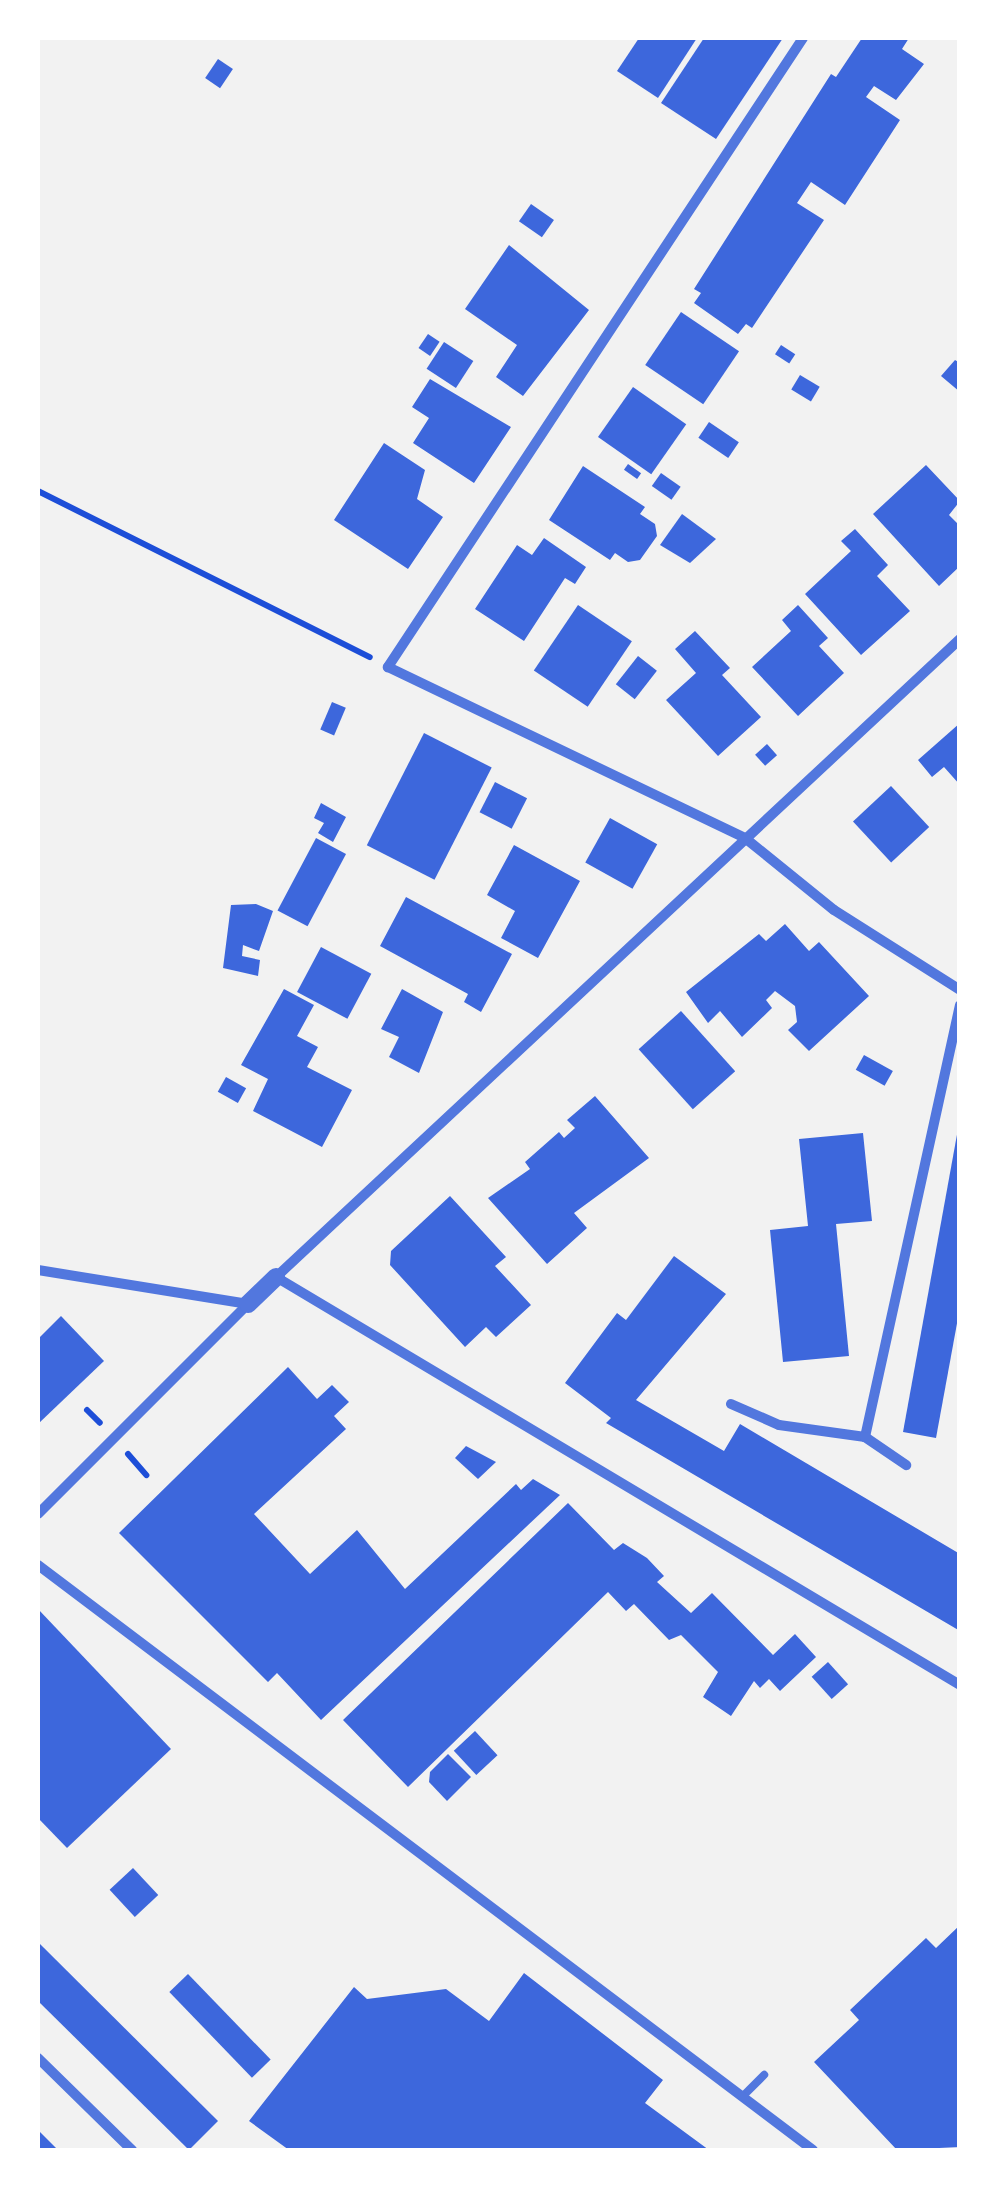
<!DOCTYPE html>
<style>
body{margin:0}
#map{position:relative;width:997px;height:2188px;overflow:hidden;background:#f2f2f2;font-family:"Work Sans",sans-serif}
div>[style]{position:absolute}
.building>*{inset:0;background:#3d67dc;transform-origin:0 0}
.path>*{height:6px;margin:-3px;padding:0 3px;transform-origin:3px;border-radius:3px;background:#1d4ed8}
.service>*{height:8px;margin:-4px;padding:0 4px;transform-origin:4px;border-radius:4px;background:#5277de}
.minor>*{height:10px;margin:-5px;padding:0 5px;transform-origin:5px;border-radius:5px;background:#5277de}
.tertiary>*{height:18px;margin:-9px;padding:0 9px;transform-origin:9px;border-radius:9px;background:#5277de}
span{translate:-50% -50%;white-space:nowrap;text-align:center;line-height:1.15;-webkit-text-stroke:9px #fff;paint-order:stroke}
.frame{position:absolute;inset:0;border:40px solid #fff;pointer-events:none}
</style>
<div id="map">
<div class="building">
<i style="clip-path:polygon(639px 38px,697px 38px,658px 98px,617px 71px)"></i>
<i style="clip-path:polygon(704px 38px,783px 38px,716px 139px,661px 103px)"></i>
<i style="clip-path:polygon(862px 38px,909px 38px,902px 49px,924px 64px,896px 100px,874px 86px,866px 97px,900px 120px,845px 205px,811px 182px,797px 203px,824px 220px,752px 328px,746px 324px,738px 334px,694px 303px,701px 293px,694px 289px,831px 74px,836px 77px)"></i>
<i style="left:218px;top:59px;width:18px;height:23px;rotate:34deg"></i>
<i style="left:531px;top:204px;width:28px;height:21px;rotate:35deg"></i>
<i style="clip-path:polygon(509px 245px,589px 310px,523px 396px,496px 377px,517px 345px,465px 309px)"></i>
<i style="left:681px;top:312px;width:70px;height:64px;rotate:34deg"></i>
<i style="left:428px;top:334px;width:14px;height:17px;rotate:34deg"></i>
<i style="left:444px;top:342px;width:35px;height:32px;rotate:33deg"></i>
<i style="left:781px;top:345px;width:17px;height:11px;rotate:33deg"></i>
<i style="clip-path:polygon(955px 360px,960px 363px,960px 392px,941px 376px)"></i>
<i style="left:800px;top:375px;width:23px;height:17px;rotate:31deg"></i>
<i style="clip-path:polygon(430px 379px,511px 427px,474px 483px,413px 443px,429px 418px,412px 407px)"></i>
<i style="left:633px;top:387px;width:65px;height:61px;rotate:35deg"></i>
<i style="left:709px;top:422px;width:36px;height:19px;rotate:34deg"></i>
<i style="clip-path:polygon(384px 443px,425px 470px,417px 499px,443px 517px,408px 569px,334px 520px)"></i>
<i style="left:628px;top:464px;width:16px;height:7px;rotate:35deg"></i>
<i style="clip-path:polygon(926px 465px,960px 501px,949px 515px,960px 526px,960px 566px,939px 586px,873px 514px)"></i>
<i style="clip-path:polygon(583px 466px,645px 507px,640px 514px,655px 524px,657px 536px,640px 560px,628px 562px,615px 553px,610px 560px,549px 520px)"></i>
<i style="left:661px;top:473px;width:24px;height:16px;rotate:35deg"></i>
<i style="clip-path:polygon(682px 514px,716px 539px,690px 563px,660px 545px)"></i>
<i style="clip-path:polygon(855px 529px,888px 565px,877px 576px,910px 611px,861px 655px,805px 594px,851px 551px,841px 541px)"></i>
<i style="clip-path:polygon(544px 538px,586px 567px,575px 584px,565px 578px,524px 641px,475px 609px,517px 545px,532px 555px)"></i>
<i style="left:578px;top:605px;width:65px;height:79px;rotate:34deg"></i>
<i style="clip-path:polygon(798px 605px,828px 638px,819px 646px,844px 673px,798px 716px,752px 667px,791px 631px,782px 620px)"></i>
<i style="clip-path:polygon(695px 631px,730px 668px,722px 675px,761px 717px,718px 756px,666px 700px,696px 673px,675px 649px)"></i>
<i style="left:638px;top:656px;width:24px;height:36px;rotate:38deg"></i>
<i style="left:332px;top:702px;width:15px;height:30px;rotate:23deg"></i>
<i style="clip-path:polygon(960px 723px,960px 785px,944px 767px,932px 777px,918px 760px)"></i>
<i style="left:424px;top:733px;width:76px;height:126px;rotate:27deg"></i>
<i style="left:767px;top:744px;width:15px;height:16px;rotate:48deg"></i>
<i style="left:495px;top:782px;width:36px;height:34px;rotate:27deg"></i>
<i style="left:891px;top:786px;width:56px;height:52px;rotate:47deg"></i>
<i style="clip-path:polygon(321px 803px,346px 817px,333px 842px,318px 833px,324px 823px,314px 818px)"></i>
<i style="left:610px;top:818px;width:54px;height:51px;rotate:29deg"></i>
<i style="left:316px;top:838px;width:34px;height:82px;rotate:28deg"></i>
<i style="clip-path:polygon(514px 845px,580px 881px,538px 958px,501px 938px,515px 911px,487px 895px)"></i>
<i style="clip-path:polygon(406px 897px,512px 954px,481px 1012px,464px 1002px,468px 994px,380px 946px)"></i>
<i style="clip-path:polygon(256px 904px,273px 911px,259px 951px,243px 945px,242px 956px,260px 960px,258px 976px,223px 968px,231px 905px)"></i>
<i style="clip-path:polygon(785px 924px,809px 951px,819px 942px,869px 996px,809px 1051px,788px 1030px,797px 1022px,795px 1006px,775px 991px,766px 1000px,772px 1008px,742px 1037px,720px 1011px,708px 1023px,686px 992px,759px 934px,766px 941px)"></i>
<i style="left:321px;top:947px;width:57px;height:51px;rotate:28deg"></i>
<i style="clip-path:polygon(284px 989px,314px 1005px,297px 1036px,318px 1047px,307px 1067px,352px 1090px,322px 1147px,253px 1111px,268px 1079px,241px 1065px)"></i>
<i style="clip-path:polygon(402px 989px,443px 1012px,419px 1073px,389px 1057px,399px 1037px,381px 1029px)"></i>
<i style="left:681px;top:1011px;width:81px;height:57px;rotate:48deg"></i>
<i style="left:864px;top:1055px;width:33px;height:17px;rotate:29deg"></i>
<i style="left:226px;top:1077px;width:23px;height:17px;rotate:29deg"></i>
<i style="clip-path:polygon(595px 1096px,649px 1158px,574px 1213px,587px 1228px,547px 1264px,488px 1198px,530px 1169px,525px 1162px,559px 1132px,564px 1138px,575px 1128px,567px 1120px)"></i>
<i style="clip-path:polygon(960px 1118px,960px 1307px,936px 1438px,903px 1432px)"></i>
<i style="clip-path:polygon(863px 1133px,872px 1221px,836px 1224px,849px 1356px,783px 1362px,770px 1230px,808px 1226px,799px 1139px)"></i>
<i style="clip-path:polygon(450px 1196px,506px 1257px,495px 1266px,531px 1305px,496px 1337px,486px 1327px,465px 1347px,390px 1265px,391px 1251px)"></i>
<i style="clip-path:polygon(674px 1256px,726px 1294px,636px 1400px,724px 1451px,740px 1424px,960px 1554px,960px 1631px,606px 1423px,611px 1418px,565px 1383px,617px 1313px,626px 1320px)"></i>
<i style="clip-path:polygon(61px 1316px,104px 1361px,38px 1424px,38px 1339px)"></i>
<i style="clip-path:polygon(288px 1367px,317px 1399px,332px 1385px,349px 1402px,334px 1416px,346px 1429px,254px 1514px,310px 1574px,357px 1530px,405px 1589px,516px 1484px,521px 1490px,533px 1479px,560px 1495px,321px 1720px,277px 1673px,268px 1682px,119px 1533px)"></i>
<i style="clip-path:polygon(466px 1446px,496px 1462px,478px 1479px,455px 1458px)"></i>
<i style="clip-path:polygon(568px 1503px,614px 1550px,623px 1543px,647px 1558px,664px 1576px,657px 1582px,691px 1613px,712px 1593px,773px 1655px,795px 1634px,816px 1657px,780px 1691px,769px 1679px,760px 1688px,754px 1681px,731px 1716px,703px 1697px,718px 1672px,681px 1635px,669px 1640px,634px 1604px,626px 1611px,608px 1592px,408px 1787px,343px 1720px)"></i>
<i style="clip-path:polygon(38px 1609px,171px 1749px,67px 1848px,38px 1818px)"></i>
<i style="left:828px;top:1662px;width:30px;height:22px;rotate:48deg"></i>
<i style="left:475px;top:1731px;width:33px;height:29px;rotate:47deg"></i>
<i style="clip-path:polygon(448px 1754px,471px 1777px,447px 1801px,429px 1782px,430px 1772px)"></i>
<i style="left:133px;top:1868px;width:37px;height:32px;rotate:47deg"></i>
<i style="clip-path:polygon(960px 1925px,960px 2147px,897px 2150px,814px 2062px,859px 2020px,850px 2010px,926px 1938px,936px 1948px)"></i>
<i style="clip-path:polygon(38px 1942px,218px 2121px,189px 2150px,38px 2001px)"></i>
<i style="clip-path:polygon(524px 1973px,663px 2080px,645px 2103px,709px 2150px,289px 2150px,249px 2121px,354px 1987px,367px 1999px,446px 1989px,489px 2021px)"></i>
<i style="left:188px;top:1974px;width:119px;height:26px;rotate:46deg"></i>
<i style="clip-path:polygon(38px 2130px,58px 2150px,38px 2150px)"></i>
</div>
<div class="path">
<i style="left:38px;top:491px;width:371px;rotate:26.6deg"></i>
<i style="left:87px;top:1410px;width:18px;rotate:45deg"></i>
<i style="left:128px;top:1454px;width:28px;rotate:49deg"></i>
</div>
<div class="service">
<i style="left:743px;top:2096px;width:30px;rotate:-45deg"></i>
</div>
<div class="minor">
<i style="left:803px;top:38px;width:754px;rotate:123.42deg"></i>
<i style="left:388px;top:667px;width:396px;rotate:25.6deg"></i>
<i style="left:745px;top:838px;width:114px;rotate:39deg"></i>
<i style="left:834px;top:910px;width:149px;rotate:32.4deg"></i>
<i style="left:960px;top:639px;width:935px;rotate:136.99deg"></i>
<i style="left:276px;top:1277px;width:796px;rotate:30.82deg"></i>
<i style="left:38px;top:1270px;width:213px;rotate:9.2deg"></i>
<i style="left:731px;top:1404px;width:52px;rotate:23.6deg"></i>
<i style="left:779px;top:1425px;width:87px;rotate:7.9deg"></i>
<i style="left:865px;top:1437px;width:442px;rotate:-77.6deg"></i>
<i style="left:865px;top:1437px;width:50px;rotate:34.3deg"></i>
<i style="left:38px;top:1514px;width:297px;rotate:-45deg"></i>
<i style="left:38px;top:1565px;width:971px;rotate:37.05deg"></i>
<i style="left:38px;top:2058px;width:132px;rotate:44.4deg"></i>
</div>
<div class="tertiary">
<i style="left:248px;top:1304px;width:39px;rotate:-44deg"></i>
</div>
<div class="frame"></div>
</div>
